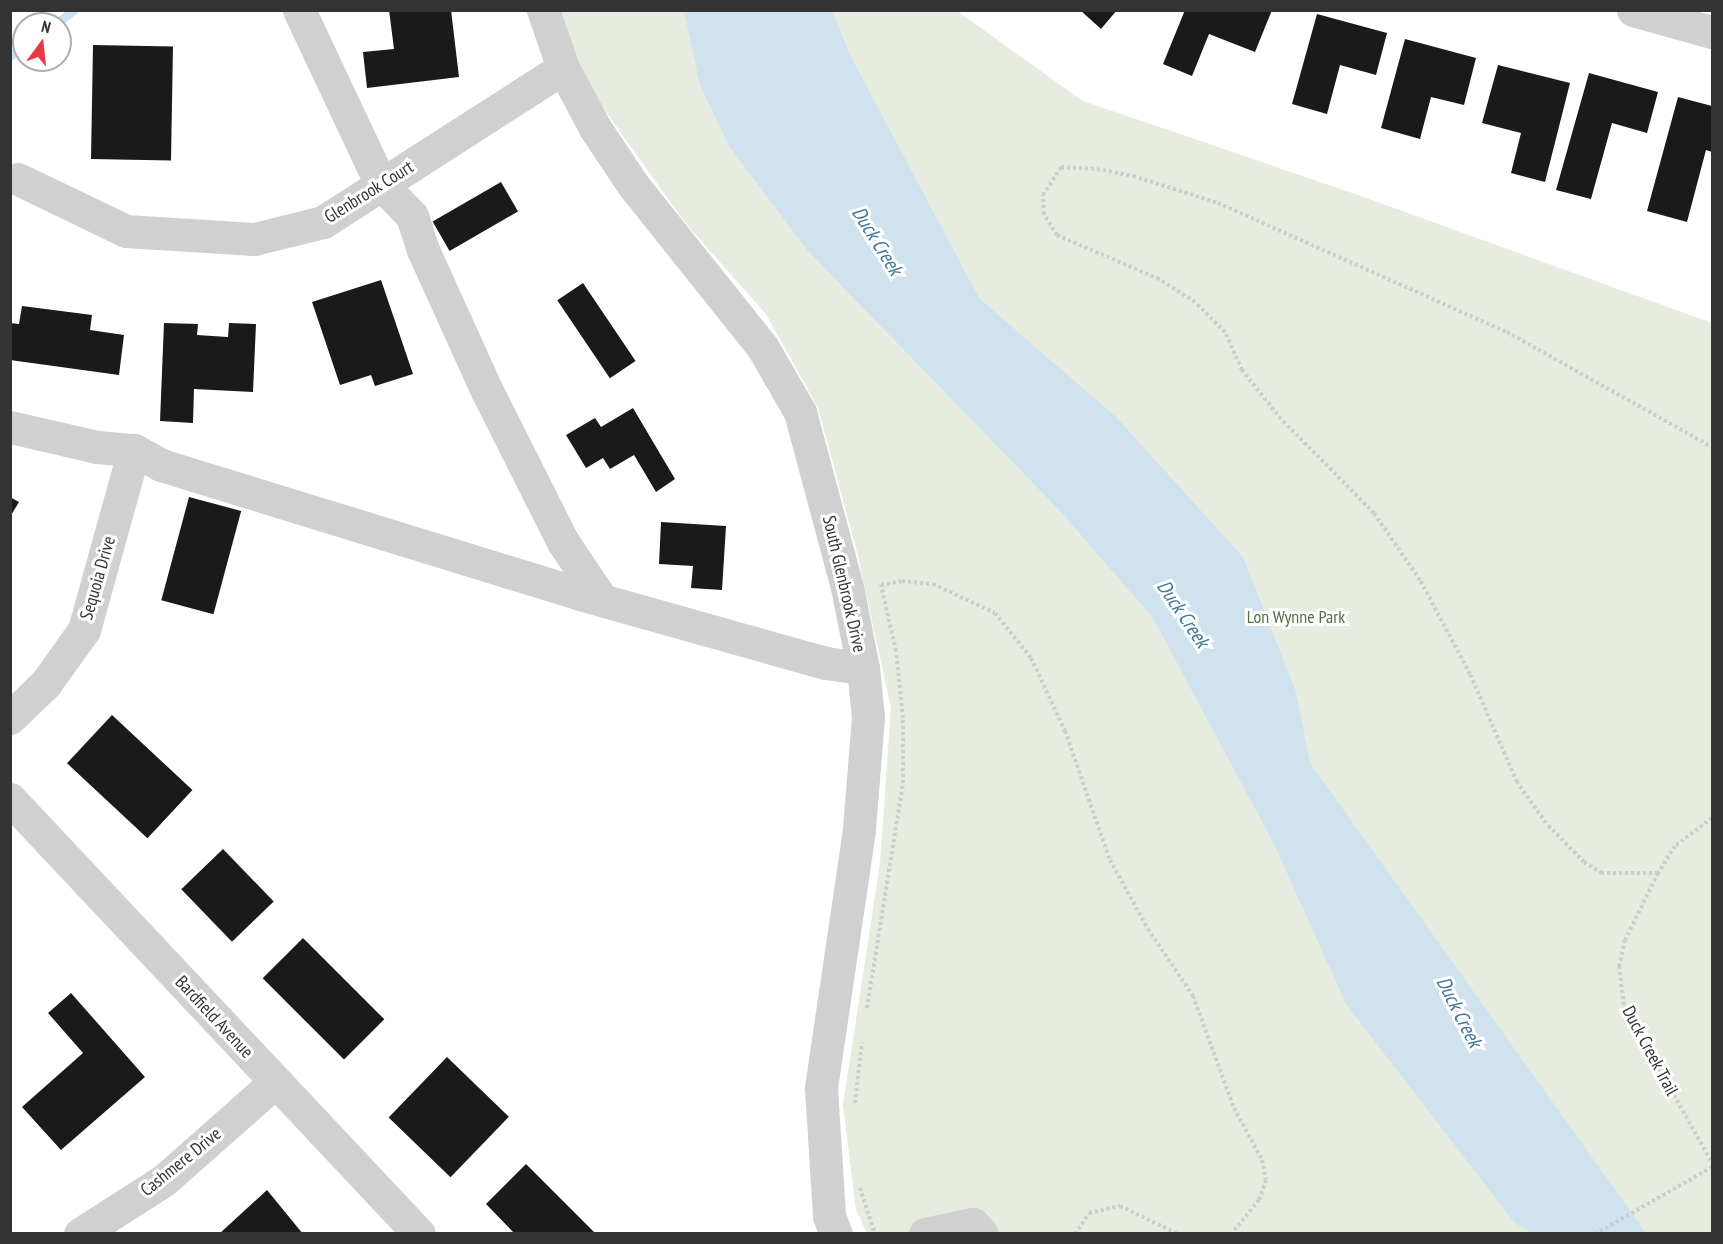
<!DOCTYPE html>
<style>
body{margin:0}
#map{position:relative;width:1723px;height:1244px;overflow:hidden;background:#fff;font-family:"PT Sans Narrow",sans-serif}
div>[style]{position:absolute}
.green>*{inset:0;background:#e6ecdf}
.water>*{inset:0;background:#cfe2ee}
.stream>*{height:9px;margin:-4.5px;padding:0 4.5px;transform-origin:4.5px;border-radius:4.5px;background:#cfe2ee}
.building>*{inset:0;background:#1a1a1a;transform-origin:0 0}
.path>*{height:4px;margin-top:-2px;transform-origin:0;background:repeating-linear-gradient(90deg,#cdcdcd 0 3px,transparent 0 6px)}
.minor>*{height:33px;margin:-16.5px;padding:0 16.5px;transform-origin:16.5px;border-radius:16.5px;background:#d0d0d0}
span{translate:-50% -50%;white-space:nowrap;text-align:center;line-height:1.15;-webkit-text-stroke:6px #fff;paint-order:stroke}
.street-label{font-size:18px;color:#333}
.park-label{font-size:18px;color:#56703f}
.water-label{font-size:20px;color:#3f7597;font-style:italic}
.frame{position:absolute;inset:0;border:12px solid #333;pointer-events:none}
.north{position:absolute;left:12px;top:12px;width:60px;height:60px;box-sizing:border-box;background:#fff;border:2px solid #adadad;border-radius:50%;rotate:15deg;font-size:16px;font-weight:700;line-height:24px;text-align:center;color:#333}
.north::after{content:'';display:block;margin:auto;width:21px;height:27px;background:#e63946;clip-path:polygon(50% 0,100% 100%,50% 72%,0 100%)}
</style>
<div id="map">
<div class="green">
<i style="clip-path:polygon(559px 11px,957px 11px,1083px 101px,1358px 195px,1712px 323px,1712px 1233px,867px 1233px,856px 1210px,843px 1105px,880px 863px,891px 708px,857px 552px,818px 408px,766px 314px,686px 224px,571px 63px)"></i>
</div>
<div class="water">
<i style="clip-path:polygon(684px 11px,832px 11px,850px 55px,979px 298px,1116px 417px,1243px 557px,1296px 692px,1310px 763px,1646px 1233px,1531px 1233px,1514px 1222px,1346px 1004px,1274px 844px,1153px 618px,1062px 513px,808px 251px,729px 146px,700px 85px)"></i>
</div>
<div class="stream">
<i style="left:56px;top:24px;width:22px;rotate:-39deg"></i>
<i style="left:10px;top:56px;width:17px;rotate:-33deg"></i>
</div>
<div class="building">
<i style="clip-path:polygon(389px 10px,451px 10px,459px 77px,367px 88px,363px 52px,394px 49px)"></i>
<i style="clip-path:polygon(1080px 10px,1117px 10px,1101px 29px)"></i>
<i style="clip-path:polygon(1185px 10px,1272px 10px,1255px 52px,1209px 34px,1192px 76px,1163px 64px)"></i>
<i style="clip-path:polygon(1317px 14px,1387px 33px,1376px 75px,1340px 65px,1327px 114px,1292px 104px)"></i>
<i style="clip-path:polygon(1405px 39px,1476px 58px,1464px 105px,1431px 97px,1420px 139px,1381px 128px)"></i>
<i style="left:93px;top:45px;width:80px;height:114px;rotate:1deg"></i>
<i style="clip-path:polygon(1498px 65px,1570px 83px,1545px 182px,1511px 173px,1521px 133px,1482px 123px)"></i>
<i style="clip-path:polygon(1589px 73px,1658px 92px,1647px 133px,1612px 123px,1591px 199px,1556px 190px)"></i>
<i style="clip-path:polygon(1678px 97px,1712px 106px,1712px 152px,1706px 150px,1687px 222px,1647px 211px)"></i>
<i style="left:501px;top:182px;width:34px;height:79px;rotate:60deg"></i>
<i style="clip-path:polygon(381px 280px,413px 374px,375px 386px,371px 375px,340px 385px,312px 302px)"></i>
<i style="left:583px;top:283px;width:94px;height:31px;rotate:56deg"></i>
<i style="clip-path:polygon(22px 306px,92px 315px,90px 330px,124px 335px,119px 375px,10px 360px,10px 323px,19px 324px)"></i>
<i style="clip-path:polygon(164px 323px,198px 324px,197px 335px,228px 337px,229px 323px,256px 324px,253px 392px,194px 389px,193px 423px,160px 421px)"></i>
<i style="clip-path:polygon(633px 408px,675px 479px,656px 492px,634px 455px,610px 469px,603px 458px,586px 468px,566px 435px,595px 418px,601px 427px)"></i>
<i style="clip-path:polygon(10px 497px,19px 502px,10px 517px)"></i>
<i style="left:189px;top:497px;width:54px;height:107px;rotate:15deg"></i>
<i style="clip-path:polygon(661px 522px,726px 526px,722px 590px,691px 588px,693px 566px,659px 564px)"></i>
<i style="left:112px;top:715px;width:110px;height:66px;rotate:43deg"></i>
<i style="left:223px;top:849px;width:73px;height:58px;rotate:46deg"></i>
<i style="left:303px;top:938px;width:115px;height:57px;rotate:45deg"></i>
<i style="clip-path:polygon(71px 993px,145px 1077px,61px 1150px,22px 1107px,83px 1053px,48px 1013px)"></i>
<i style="left:447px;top:1057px;width:86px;height:84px;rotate:44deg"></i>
<i style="clip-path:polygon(526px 1164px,596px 1234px,515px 1234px,486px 1204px)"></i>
<i style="clip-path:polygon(267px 1190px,303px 1234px,219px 1234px)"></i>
</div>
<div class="path">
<i style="left:1712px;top:818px;width:46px;rotate:142.9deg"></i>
<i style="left:1675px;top:846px;width:32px;rotate:122deg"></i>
<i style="left:1658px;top:873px;width:75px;rotate:116.2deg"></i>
<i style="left:1625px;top:940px;width:27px;rotate:103deg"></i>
<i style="left:1619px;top:966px;width:40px;rotate:82.9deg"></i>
<i style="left:1624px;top:1006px;width:180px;rotate:60.7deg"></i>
<i style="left:1658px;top:873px;width:56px;rotate:180deg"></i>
<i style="left:1602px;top:873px;width:21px;rotate:-149deg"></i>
<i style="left:1584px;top:862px;width:54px;rotate:-134.3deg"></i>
<i style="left:1546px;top:823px;width:50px;rotate:-125.3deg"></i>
<i style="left:1517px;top:782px;width:118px;rotate:-113.5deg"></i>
<i style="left:1470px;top:674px;width:106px;rotate:-118deg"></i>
<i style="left:1420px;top:580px;width:81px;rotate:-124.5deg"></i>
<i style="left:1374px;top:513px;width:132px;rotate:-134.7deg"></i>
<i style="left:1281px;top:419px;width:63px;rotate:-128.5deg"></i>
<i style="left:1242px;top:370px;width:42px;rotate:-114.1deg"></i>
<i style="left:1225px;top:332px;width:42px;rotate:-135deg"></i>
<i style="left:1195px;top:302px;width:43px;rotate:-147.4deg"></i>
<i style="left:1159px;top:279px;width:111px;rotate:-156.7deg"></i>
<i style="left:1057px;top:235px;width:25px;rotate:-122deg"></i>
<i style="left:1044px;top:214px;width:19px;rotate:-93deg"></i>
<i style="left:1043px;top:195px;width:33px;rotate:-57deg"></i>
<i style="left:1061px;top:167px;width:36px;rotate:3deg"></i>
<i style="left:1097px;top:169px;width:37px;rotate:11deg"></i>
<i style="left:1133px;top:176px;width:89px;rotate:17.6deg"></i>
<i style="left:1218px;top:203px;width:316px;rotate:24.1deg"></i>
<i style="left:1507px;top:332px;width:235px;rotate:29.3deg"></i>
<i style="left:867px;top:1008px;width:228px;rotate:-80.9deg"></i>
<i style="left:903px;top:783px;width:65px;rotate:-90deg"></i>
<i style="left:903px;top:718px;width:67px;rotate:-96deg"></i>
<i style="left:896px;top:651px;width:68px;rotate:-102.8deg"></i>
<i style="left:881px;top:585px;width:21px;rotate:-11deg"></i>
<i style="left:902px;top:581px;width:31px;rotate:6deg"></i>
<i style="left:933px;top:584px;width:68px;rotate:25.1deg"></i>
<i style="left:995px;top:613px;width:58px;rotate:51.3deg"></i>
<i style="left:1031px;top:658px;width:81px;rotate:65deg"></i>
<i style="left:1065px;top:731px;width:137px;rotate:70.8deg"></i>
<i style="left:1110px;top:860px;width:79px;rotate:61.2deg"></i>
<i style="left:1148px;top:929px;width:81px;rotate:56.1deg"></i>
<i style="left:1193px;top:996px;width:119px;rotate:69.9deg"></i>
<i style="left:1234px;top:1108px;width:59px;rotate:61.7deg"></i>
<i style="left:1262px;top:1160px;width:20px;rotate:79deg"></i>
<i style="left:1266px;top:1180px;width:21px;rotate:109deg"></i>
<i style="left:1259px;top:1200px;width:44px;rotate:129.5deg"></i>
<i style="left:855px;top:1103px;width:61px;rotate:-83.5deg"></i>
<i style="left:860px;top:1188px;width:48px;rotate:71.9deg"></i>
<i style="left:1075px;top:1234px;width:25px;rotate:-56deg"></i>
<i style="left:1089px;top:1213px;width:32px;rotate:-13deg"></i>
<i style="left:1120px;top:1206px;width:64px;rotate:25.8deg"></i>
<i style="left:1595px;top:1234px;width:135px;rotate:-29.8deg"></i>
</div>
<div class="minor">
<i style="left:299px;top:10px;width:192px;rotate:64.8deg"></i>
<i style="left:381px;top:184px;width:45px;rotate:45.9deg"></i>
<i style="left:412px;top:216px;width:36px;rotate:72deg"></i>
<i style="left:423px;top:250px;width:157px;rotate:65.6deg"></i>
<i style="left:488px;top:393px;width:167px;rotate:63.3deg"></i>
<i style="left:563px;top:542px;width:70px;rotate:56.1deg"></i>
<i style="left:543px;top:10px;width:61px;rotate:71deg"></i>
<i style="left:563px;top:68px;width:68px;rotate:61.9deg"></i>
<i style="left:595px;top:128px;width:69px;rotate:56.3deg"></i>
<i style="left:633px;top:185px;width:208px;rotate:51.4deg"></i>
<i style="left:763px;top:348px;width:74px;rotate:60deg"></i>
<i style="left:800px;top:412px;width:181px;rotate:75deg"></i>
<i style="left:847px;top:587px;width:83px;rotate:78.8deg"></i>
<i style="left:863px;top:668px;width:49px;rotate:84.2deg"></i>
<i style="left:868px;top:717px;width:113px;rotate:94.6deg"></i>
<i style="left:859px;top:830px;width:261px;rotate:98.4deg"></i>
<i style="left:821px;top:1088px;width:128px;rotate:86.4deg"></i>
<i style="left:829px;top:1216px;width:19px;rotate:69deg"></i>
<i style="left:1633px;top:10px;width:82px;rotate:15.6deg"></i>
<i style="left:18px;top:179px;width:120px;rotate:25.7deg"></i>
<i style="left:126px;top:231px;width:128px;rotate:3.6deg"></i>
<i style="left:254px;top:239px;width:71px;rotate:-13.8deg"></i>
<i style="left:323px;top:222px;width:285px;rotate:-32.7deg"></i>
<i style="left:10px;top:427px;width:89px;rotate:12.9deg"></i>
<i style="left:97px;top:447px;width:37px;rotate:5deg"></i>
<i style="left:134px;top:450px;width:31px;rotate:29deg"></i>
<i style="left:161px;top:465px;width:438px;rotate:17.1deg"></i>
<i style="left:580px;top:594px;width:255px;rotate:15.7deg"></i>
<i style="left:826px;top:663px;width:37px;rotate:8deg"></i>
<i style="left:10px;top:718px;width:50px;rotate:-44.2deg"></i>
<i style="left:46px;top:683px;width:65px;rotate:-54.4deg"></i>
<i style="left:84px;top:630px;width:187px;rotate:-74.5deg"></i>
<i style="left:10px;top:799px;width:597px;rotate:46.76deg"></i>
<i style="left:80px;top:1234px;width:98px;rotate:-32.6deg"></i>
<i style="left:163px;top:1181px;width:149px;rotate:-41.5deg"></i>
<i style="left:925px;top:1234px;width:49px;rotate:-11.8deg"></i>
<i style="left:973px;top:1224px;width:13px;rotate:48deg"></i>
</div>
<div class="street-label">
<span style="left:369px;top:192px;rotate:-32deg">Glenbrook Court</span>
<span style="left:98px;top:578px;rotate:-74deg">Sequoia Drive</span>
<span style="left:844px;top:584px;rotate:77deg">South Glenbrook Drive</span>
<span style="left:214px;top:1017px;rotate:47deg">Bardfield Avenue</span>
<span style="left:1650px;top:1051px;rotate:62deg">Duck Creek Trail</span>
<span style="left:181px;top:1162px;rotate:-39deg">Cashmere Drive</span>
</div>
<div class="park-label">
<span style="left:1296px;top:617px">Lon Wynne Park</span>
</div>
<div class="water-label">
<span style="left:877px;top:241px;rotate:58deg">Duck Creek</span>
<span style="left:1183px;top:614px;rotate:56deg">Duck Creek</span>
<span style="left:1459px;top:1012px;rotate:63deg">Duck Creek</span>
</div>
<div class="frame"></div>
<div class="north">N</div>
</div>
